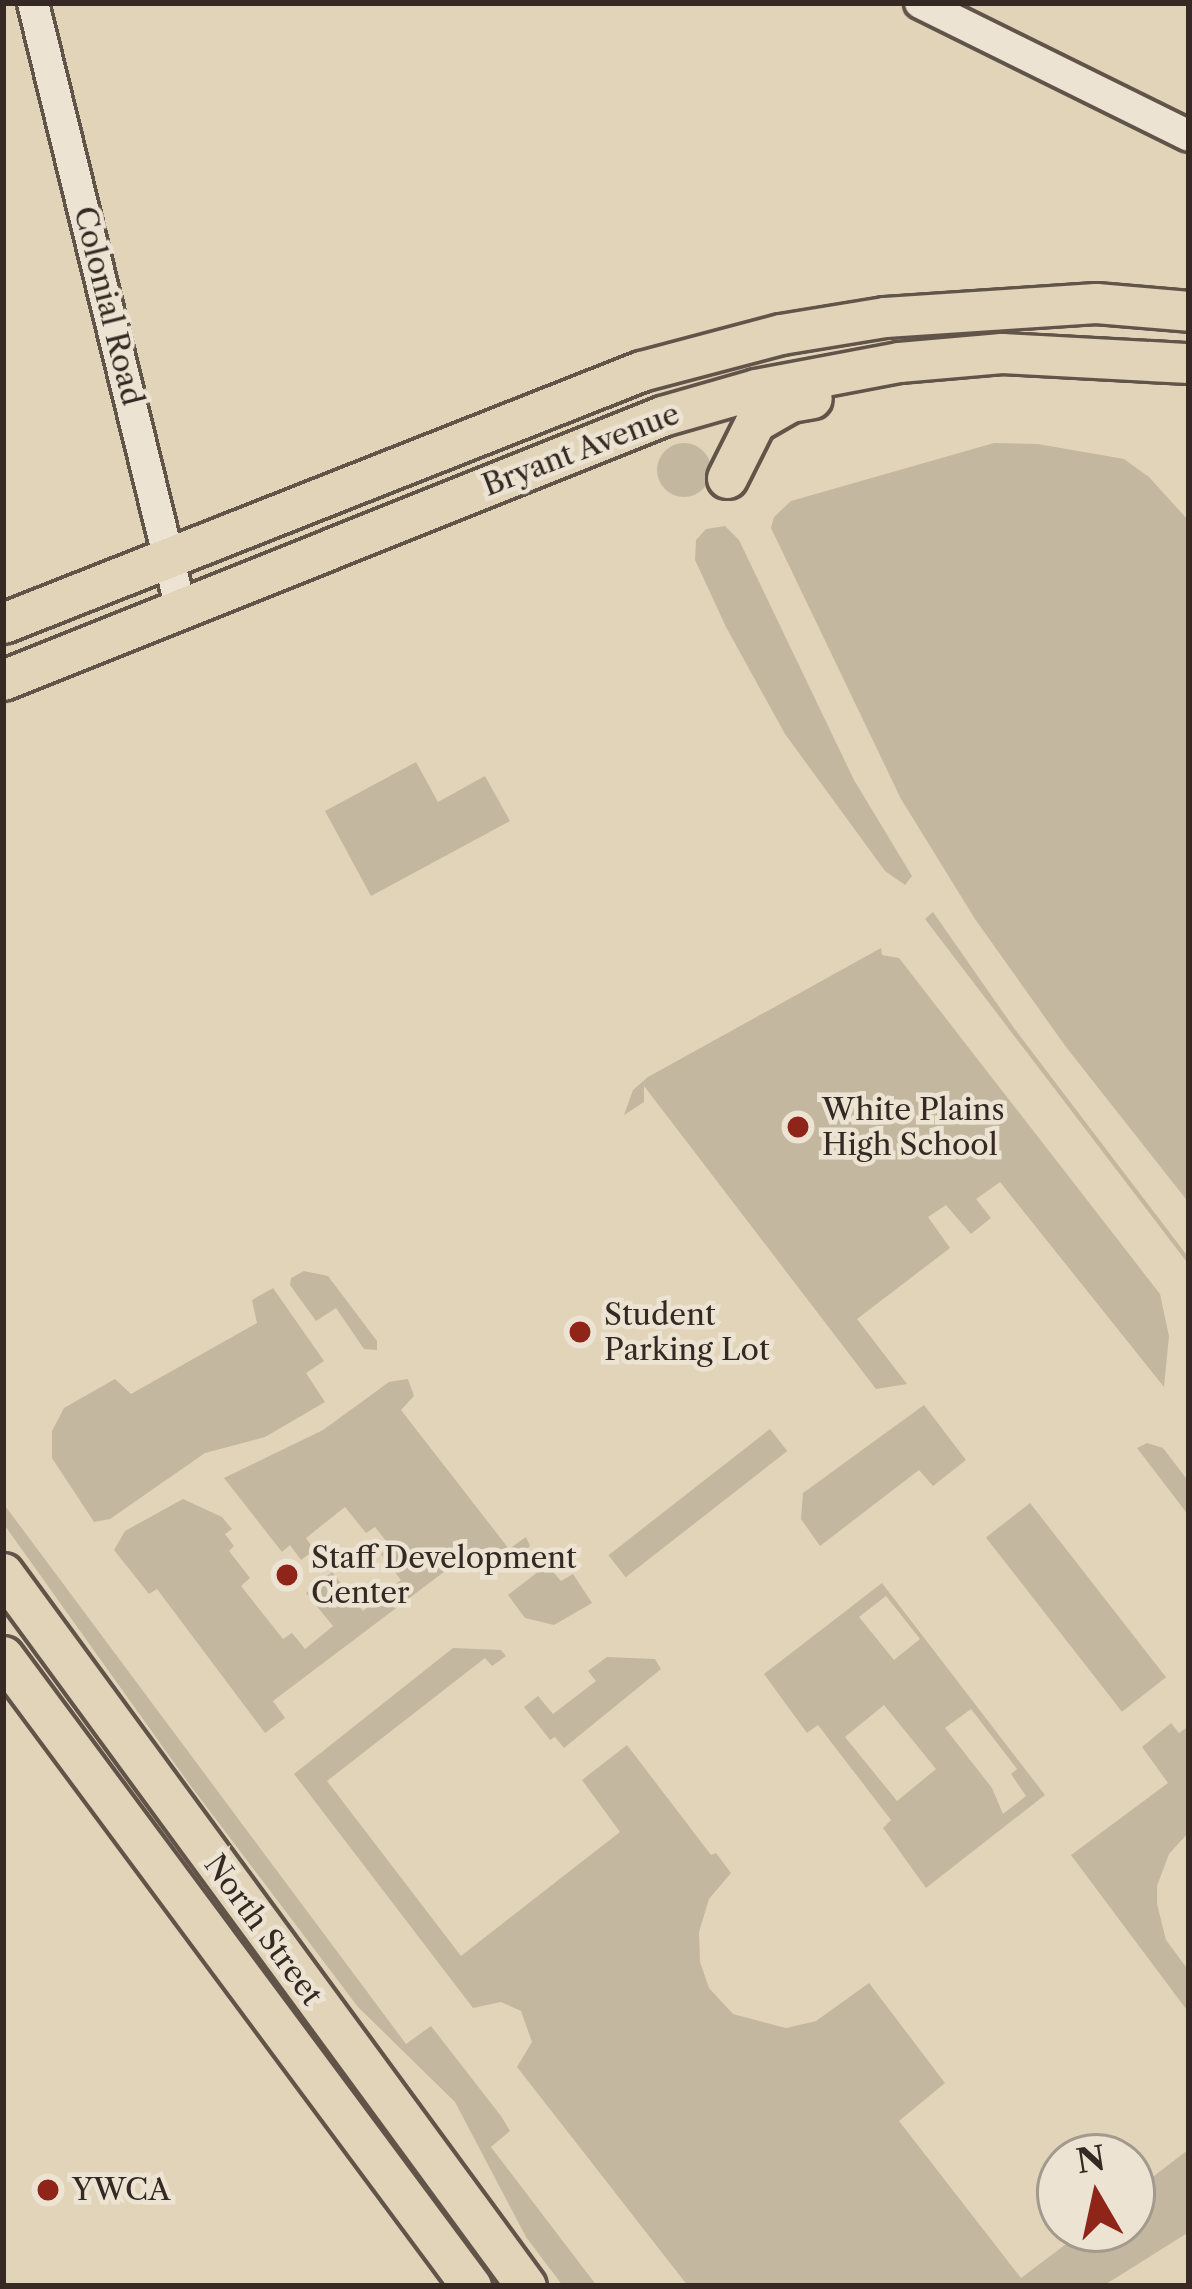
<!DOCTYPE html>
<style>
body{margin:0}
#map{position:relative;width:1192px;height:2289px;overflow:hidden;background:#e1d4b9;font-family:"Libre Caslon Text",serif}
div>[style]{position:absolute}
.green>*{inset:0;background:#c4b7a0;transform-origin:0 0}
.round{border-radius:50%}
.roads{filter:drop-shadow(3px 0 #615448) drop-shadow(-3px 0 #615448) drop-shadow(0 3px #615448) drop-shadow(0 -3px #615448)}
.minor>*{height:30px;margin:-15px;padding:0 15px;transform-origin:15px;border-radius:15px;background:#ece3d2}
.major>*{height:39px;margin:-19.5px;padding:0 19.5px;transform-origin:19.5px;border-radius:19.5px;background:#e1d4b9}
.dots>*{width:33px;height:33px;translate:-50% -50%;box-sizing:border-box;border:6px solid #ece3d2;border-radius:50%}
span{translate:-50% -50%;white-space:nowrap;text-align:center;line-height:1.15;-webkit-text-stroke:9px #ece3d2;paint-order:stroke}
.street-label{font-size:30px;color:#362923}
.poi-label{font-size:30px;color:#362923}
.left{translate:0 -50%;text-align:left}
.frame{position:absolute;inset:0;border:6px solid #362923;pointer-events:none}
.north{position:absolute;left:1036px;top:2133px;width:120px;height:120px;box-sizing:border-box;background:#ece3d2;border:3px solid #a3998c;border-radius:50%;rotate:351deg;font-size:33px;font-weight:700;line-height:48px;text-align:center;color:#362923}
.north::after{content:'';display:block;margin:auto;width:42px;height:54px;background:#8f2418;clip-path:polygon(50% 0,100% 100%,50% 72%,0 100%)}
</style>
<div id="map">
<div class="green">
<i class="round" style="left:657px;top:443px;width:54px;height:54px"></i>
<i style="clip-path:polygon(994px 443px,1038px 444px,1124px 459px,1149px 477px,1189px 521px,1189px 1203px,1066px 1047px,975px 919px,901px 799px,771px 528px,774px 517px,791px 501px)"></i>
<i style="clip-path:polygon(725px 526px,739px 540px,854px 780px,912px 876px,905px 885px,885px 871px,785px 734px,726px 627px,695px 560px,696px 540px,706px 529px)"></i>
<i style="clip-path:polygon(416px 762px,438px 802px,485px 776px,510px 821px,371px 896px,325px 811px)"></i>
<i style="clip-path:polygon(933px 912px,1014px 1028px,1189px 1258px,1189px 1265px,925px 919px)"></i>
<i style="clip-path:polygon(881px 948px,882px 955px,899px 958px,1160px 1294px,1169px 1336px,1164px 1387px,1000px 1182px,976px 1199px,991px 1218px,971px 1234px,946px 1205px,928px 1217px,950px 1248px,857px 1319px,907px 1384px,876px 1389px,644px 1086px,644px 1102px,624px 1115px,633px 1090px,648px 1077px)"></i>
<i style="clip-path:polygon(304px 1271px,328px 1276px,377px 1341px,377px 1350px,364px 1349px,336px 1308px,316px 1321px,290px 1285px,291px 1278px)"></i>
<i style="clip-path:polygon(273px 1288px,324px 1361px,306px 1373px,325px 1402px,265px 1437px,205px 1453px,110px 1519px,94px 1522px,52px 1458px,52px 1431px,64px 1408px,115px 1379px,131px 1394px,257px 1323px,252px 1300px)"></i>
<i style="clip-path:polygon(408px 1379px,414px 1396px,401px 1410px,509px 1549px,526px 1537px,530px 1546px,493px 1574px,473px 1550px,273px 1701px,285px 1718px,265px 1733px,157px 1589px,149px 1594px,114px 1550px,125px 1531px,183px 1499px,222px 1517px,232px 1529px,225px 1534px,234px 1546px,229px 1551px,250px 1578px,241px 1586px,283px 1639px,292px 1633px,305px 1649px,333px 1626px,306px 1593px,332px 1572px,363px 1611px,401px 1580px,381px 1554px,390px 1546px,375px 1527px,366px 1533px,345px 1507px,306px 1538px,314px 1550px,301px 1560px,290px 1545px,282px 1552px,224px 1478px,323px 1430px,389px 1382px)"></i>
<i style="clip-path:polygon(924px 1405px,966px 1460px,933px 1486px,919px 1470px,820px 1546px,801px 1519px,803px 1493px)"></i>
<i style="left:770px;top:1429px;width:28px;height:205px;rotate:52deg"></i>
<i style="clip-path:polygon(1147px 1443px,1163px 1448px,1189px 1482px,1189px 1516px,1137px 1448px)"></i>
<i style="clip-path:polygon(3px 1503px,406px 2044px,431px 2026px,501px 2116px,510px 2131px,491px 2147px,597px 2286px,563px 2286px,526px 2237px,455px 2102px,358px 2007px,190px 1785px,3px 1523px)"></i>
<i style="left:1030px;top:1503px;width:221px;height:56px;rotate:52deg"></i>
<i style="clip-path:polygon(547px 1565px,561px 1581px,573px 1574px,592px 1603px,554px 1625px,525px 1618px,508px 1595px)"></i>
<i style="clip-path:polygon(evenodd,882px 1583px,1045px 1795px,926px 1888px,883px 1828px,891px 1820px,818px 1725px,807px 1733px,764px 1674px,882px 1583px,886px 1596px,920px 1639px,894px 1660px,859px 1617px,886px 1596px,882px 1583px,884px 1705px,936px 1769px,897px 1801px,845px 1737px,884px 1705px,882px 1583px,971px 1709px,1017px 1769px,1011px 1774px,1026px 1796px,1003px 1814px,992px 1788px,945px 1728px,971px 1709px)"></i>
<i style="clip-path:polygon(453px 1648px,501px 1650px,506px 1656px,492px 1666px,485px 1658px,327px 1781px,461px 1956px,620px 1832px,582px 1780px,627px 1745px,711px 1855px,716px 1853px,731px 1873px,709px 1899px,699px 1932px,700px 1962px,709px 1988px,733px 2014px,786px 2028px,816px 2021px,869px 1983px,945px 2083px,899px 2121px,1021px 2278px,1086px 2229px,1132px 2229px,1132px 2193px,1189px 2149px,1189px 2232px,1103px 2286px,688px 2286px,517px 2067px,532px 2042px,521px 2011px,501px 2002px,473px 2008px,294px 1774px)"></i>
<i style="clip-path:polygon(607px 1657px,655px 1659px,661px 1669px,564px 1748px,555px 1737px,550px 1740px,524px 1707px,538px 1696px,553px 1714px,596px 1681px,588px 1671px)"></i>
<i style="clip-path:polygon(1171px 1723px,1179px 1733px,1189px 1726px,1189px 1832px,1169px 1854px,1157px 1886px,1157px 1904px,1166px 1940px,1189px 1971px,1189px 2013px,1071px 1855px,1168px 1783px,1142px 1747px)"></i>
</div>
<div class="roads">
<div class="minor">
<i style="left:33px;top:3px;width:624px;rotate:76.28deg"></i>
<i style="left:920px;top:3px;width:300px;rotate:26.3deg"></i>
</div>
<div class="major">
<i style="left:727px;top:478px;width:63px;rotate:-63.4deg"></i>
<i style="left:755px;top:422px;width:40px;rotate:-29.7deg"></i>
<i style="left:790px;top:402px;width:22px;rotate:-10deg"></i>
<i style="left:3px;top:623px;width:686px;rotate:-21.55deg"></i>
<i style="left:641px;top:371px;width:145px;rotate:-14.8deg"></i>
<i style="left:781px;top:334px;width:105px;rotate:-9.3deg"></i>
<i style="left:885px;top:317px;width:211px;rotate:-3.8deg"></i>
<i style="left:1096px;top:303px;width:93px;rotate:4.9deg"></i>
<i style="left:3px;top:680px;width:710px;rotate:-21.83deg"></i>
<i style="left:662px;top:416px;width:98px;rotate:-16deg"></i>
<i style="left:756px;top:389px;width:146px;rotate:-10.7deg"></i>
<i style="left:899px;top:362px;width:103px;rotate:-5deg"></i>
<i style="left:1002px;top:353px;width:187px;rotate:3.1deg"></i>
<i style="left:3px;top:1573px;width:884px;rotate:53.74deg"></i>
<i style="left:3px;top:1656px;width:785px;rotate:53.39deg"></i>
</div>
</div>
<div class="dots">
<i style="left:798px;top:1127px;background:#8f2418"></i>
<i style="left:580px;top:1332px;background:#8f2418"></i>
<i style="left:287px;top:1575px;background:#8f2418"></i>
<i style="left:48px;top:2190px;background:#8f2418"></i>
</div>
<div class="street-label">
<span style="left:108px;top:306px;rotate:76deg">Colonial Road</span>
<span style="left:581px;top:450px;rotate:-21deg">Bryant Avenue</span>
<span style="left:263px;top:1930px;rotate:54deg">North Street</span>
</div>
<div class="poi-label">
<span class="left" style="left:822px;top:1127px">White Plains<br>High School</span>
<span class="left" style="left:604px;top:1332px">Student<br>Parking Lot</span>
<span class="left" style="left:311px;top:1575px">Staff Development<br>Center</span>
<span class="left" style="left:72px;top:2190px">YWCA</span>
</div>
<div class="frame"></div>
<div class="north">N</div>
</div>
